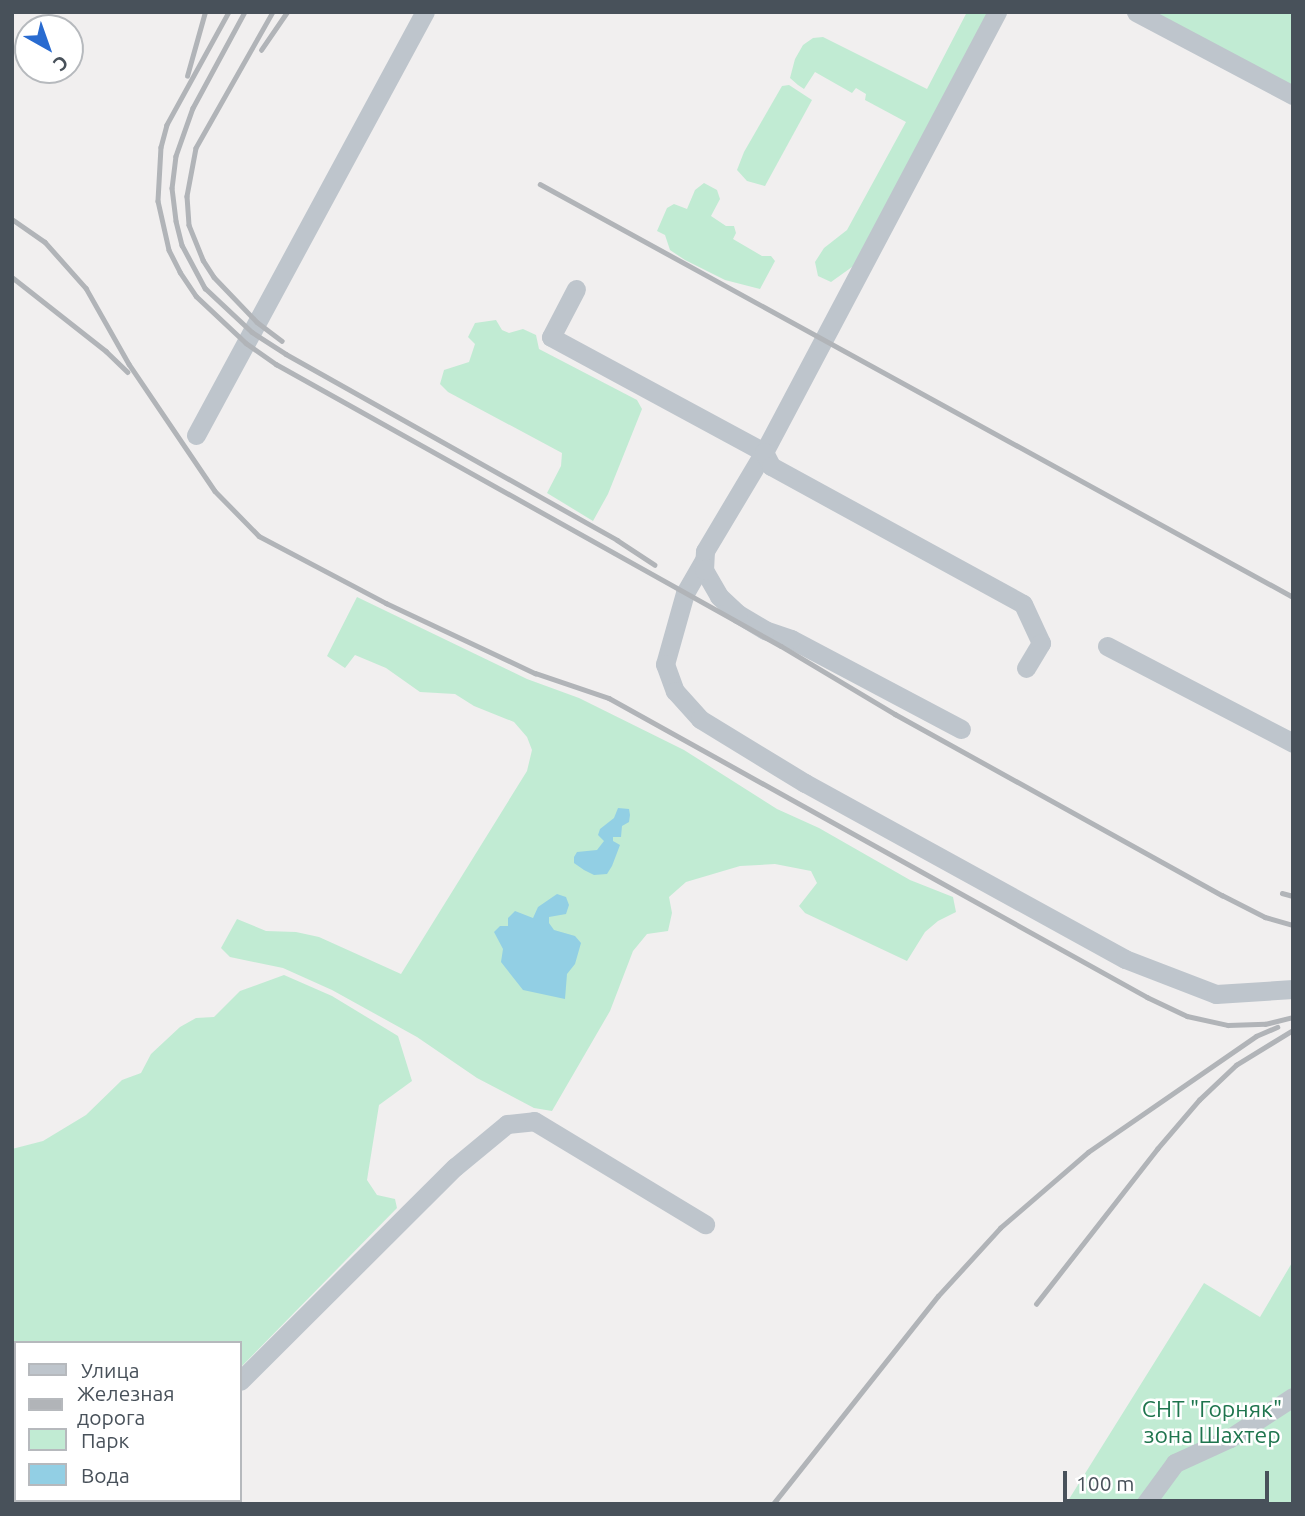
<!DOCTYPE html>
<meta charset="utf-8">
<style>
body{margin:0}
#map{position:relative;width:1305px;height:1516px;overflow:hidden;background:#f1efef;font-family:Ubuntu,sans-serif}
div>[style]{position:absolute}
.green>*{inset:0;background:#c1ebd3}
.water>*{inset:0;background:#92cfe4}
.minor>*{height:19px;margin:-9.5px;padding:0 9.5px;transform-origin:9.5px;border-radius:9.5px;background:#bec5cc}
.rail>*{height:4.5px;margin:-2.25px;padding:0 2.25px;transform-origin:2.25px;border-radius:2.25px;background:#b1b4b8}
span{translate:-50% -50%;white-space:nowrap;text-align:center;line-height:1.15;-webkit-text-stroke:5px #fff;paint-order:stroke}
.park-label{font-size:23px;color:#1f754e}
.frame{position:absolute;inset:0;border:14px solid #48515a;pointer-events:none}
.legend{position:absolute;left:14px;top:1341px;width:228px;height:161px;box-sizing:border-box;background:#fff;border:2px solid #b6b9bd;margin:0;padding:9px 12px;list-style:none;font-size:21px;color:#48515a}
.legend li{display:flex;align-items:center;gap:14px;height:35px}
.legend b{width:35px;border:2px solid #b6b9bd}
.north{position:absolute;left:14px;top:14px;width:70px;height:70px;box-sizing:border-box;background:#fff;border:2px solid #b6b9bd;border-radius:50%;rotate:140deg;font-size:19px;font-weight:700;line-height:28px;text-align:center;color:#48515a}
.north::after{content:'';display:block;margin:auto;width:24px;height:32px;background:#296bd0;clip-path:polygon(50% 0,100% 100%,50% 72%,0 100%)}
.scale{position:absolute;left:1063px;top:1471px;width:206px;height:32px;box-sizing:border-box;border:4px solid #48515a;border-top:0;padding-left:9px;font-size:21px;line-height:24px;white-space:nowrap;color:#48515a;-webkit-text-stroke:5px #fff;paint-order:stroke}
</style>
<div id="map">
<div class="green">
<i style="clip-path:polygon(967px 12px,989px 12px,859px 262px,831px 282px,818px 276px,815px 262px,824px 248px,847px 230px,906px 122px,865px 100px,866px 94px,856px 88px,852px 93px,815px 72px,804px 89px,798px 85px,790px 78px,795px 59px,803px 45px,813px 38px,823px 37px,927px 89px)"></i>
<i style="clip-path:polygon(1150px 12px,1293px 12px,1293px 86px)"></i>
<i style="clip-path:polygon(789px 85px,812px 100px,765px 186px,747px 181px,737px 170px,744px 152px,782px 86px)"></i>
<i style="clip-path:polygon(704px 183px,717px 190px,720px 199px,711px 216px,726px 226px,734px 226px,736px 233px,733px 239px,762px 256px,771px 256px,775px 261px,760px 289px,725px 280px,685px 260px,670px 250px,665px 235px,657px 231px,667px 208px,674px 204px,687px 209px,695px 190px)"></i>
<i style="clip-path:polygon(496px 320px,502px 330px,509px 333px,523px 329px,536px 335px,539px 349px,637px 400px,642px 409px,608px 494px,593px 521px,547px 493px,561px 466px,562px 453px,448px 392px,440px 384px,444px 370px,469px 362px,475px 344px,468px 337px,475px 323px)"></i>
<i style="clip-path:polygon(357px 597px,527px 679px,579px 698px,684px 750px,777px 809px,819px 828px,910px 880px,953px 897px,956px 912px,938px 921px,925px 932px,907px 961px,805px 913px,799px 906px,817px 883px,811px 871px,775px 864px,740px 866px,686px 882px,669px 897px,672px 913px,668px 931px,647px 934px,633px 951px,610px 1011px,552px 1111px,534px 1108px,477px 1078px,417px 1037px,332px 990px,283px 968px,230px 957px,221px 948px,237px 919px,266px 931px,296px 932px,319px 937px,401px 974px,527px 771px,532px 750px,527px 737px,514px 722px,474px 706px,455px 694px,420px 692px,386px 668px,355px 655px,345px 668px,327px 656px)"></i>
<i style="clip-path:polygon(284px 975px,332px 996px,398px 1036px,412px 1081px,379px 1105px,367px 1180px,377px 1195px,395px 1199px,397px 1208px,240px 1368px,240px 1343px,16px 1343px,16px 1500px,112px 1500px,108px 1504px,12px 1504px,12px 1149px,43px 1141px,86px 1115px,122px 1080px,141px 1073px,151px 1054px,180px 1027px,196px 1018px,214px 1017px,240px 991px)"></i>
<i style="clip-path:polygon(1293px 1261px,1293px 1504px,1066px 1504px,1204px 1283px,1260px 1317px)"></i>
</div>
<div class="water">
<i style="clip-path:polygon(618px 808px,629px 809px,630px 815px,629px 822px,622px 826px,621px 837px,613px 837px,613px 841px,620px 845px,612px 866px,607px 874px,594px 875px,584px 870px,574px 863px,574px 857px,577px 852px,597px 850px,604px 841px,598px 835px,600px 829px,614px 818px)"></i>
<i style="clip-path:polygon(557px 894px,566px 897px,569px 905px,566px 914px,549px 917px,549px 923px,554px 930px,575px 936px,581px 943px,575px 964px,567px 974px,565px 999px,523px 990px,501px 962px,503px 949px,494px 932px,500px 926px,508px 926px,508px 918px,515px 911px,533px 918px,538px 907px)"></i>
</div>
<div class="minor">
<i style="left:1136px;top:12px;width:178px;rotate:27.9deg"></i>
<i style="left:576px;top:289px;width:54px;rotate:117.5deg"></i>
<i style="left:551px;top:337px;width:242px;rotate:28.4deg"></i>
<i style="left:764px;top:452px;width:498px;rotate:-62.1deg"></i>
<i style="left:196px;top:435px;width:481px;rotate:-61.6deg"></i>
<i style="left:704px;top:560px;width:38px;rotate:120deg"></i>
<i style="left:685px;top:593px;width:74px;rotate:105.7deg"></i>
<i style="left:665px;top:664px;width:29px;rotate:70deg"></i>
<i style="left:675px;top:691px;width:38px;rotate:48deg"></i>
<i style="left:700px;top:719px;width:123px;rotate:31.4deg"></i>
<i style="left:805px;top:783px;width:365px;rotate:28.8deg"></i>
<i style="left:1125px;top:959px;width:97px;rotate:21deg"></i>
<i style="left:1216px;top:994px;width:77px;rotate:-3.7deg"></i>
<i style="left:1107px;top:646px;width:210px;rotate:27.5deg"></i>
<i style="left:961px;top:729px;width:192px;rotate:-152.1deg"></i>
<i style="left:791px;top:639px;width:28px;rotate:-161deg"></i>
<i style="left:765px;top:630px;width:31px;rotate:-149deg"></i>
<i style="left:738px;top:614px;width:26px;rotate:-137deg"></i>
<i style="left:719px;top:596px;width:30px;rotate:-120deg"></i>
<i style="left:704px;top:570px;width:19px;rotate:-87deg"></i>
<i style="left:705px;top:551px;width:115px;rotate:-59.2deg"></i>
<i style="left:764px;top:452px;width:16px;rotate:63deg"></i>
<i style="left:771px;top:466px;width:287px;rotate:28.7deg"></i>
<i style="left:1023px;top:604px;width:43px;rotate:65.2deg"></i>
<i style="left:1041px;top:643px;width:29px;rotate:121deg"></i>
<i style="left:240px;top:1381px;width:303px;rotate:-44.9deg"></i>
<i style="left:455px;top:1167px;width:67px;rotate:-39.6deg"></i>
<i style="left:507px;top:1124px;width:27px;rotate:-6deg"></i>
<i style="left:534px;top:1121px;width:200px;rotate:31.1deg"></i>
<i style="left:122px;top:1504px;width:6px;rotate:-45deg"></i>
<i style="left:1145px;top:1504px;width:51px;rotate:-53.8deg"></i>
<i style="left:1175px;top:1463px;width:60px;rotate:-24.4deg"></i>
<i style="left:1230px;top:1438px;width:75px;rotate:-33.1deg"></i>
</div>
<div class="rail">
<i style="left:229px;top:12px;width:129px;rotate:118.8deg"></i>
<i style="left:167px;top:125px;width:23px;rotate:105deg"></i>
<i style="left:161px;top:147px;width:54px;rotate:93.2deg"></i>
<i style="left:158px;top:201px;width:50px;rotate:77.3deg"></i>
<i style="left:169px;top:250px;width:25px;rotate:63deg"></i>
<i style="left:180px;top:272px;width:29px;rotate:56deg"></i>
<i style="left:196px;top:296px;width:69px;rotate:43.2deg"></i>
<i style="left:246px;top:343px;width:37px;rotate:35deg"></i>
<i style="left:276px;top:364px;width:578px;rotate:29.18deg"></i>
<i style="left:781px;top:646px;width:133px;rotate:30.8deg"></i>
<i style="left:895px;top:714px;width:374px;rotate:29deg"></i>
<i style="left:1222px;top:895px;width:48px;rotate:27.1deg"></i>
<i style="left:1265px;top:917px;width:29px;rotate:16deg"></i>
<i style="left:245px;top:12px;width:109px;rotate:118.4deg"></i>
<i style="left:193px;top:108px;width:51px;rotate:109.5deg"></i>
<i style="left:176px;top:156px;width:32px;rotate:97deg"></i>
<i style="left:172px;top:188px;width:33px;rotate:83deg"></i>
<i style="left:176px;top:221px;width:25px;rotate:76deg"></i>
<i style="left:182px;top:245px;width:49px;rotate:61.9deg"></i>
<i style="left:205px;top:288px;width:64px;rotate:43.1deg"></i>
<i style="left:252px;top:332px;width:40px;rotate:32.9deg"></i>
<i style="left:286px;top:354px;width:380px;rotate:29.3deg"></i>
<i style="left:617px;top:540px;width:45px;rotate:33.3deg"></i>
<i style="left:273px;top:12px;width:156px;rotate:119.5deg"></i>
<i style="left:196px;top:148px;width:49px;rotate:100.6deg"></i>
<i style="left:187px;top:196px;width:29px;rotate:86deg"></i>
<i style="left:189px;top:225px;width:38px;rotate:68deg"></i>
<i style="left:203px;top:260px;width:20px;rotate:57deg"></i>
<i style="left:214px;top:277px;width:62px;rotate:46.3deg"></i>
<i style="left:257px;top:322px;width:31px;rotate:37deg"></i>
<i style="left:261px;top:50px;width:46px;rotate:-55.6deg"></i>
<i style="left:187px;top:76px;width:66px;rotate:-74.3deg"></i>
<i style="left:540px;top:184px;width:859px;rotate:28.74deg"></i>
<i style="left:12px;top:219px;width:40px;rotate:34.9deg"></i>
<i style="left:45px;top:242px;width:62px;rotate:48.3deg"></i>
<i style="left:86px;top:288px;width:87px;rotate:60.5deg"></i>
<i style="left:129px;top:364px;width:153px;rotate:55.9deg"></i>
<i style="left:215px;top:491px;width:63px;rotate:45.6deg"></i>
<i style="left:259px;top:536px;width:144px;rotate:27.8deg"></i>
<i style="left:386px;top:603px;width:165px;rotate:25.2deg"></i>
<i style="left:535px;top:673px;width:78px;rotate:18.7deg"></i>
<i style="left:609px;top:698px;width:616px;rotate:29.06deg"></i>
<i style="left:1147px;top:997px;width:44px;rotate:25.4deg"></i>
<i style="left:1187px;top:1016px;width:42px;rotate:12.4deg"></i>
<i style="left:1228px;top:1025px;width:37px;rotate:-2deg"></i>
<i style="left:1265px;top:1024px;width:29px;rotate:-14deg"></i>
<i style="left:12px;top:277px;width:120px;rotate:38.2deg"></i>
<i style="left:106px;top:351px;width:30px;rotate:44deg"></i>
<i style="left:1282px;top:893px;width:11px;rotate:15deg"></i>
<i style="left:1036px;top:1304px;width:197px;rotate:-52deg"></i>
<i style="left:1157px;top:1149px;width:65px;rotate:-49.4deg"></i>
<i style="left:1199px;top:1100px;width:51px;rotate:-43.4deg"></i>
<i style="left:1236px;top:1065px;width:67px;rotate:-31.6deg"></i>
<i style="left:773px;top:1504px;width:265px;rotate:-51.6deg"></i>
<i style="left:938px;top:1296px;width:92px;rotate:-47.6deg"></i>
<i style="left:1000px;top:1228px;width:116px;rotate:-40.8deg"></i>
<i style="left:1088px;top:1152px;width:204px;rotate:-34.6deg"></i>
<i style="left:1256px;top:1036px;width:23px;rotate:-23deg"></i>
</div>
<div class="park-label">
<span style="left:1212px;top:1422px">СНТ "Горняк"<br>зона Шахтер</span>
</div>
<div class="frame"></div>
<ul class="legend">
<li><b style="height:9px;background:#bec5cc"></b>Улица</li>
<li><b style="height:9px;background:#b1b4b8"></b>Железная дорога</li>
<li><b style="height:19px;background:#c1ebd3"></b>Парк</li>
<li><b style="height:19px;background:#92cfe4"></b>Вода</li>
</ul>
<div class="north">С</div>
<div class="scale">100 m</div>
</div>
